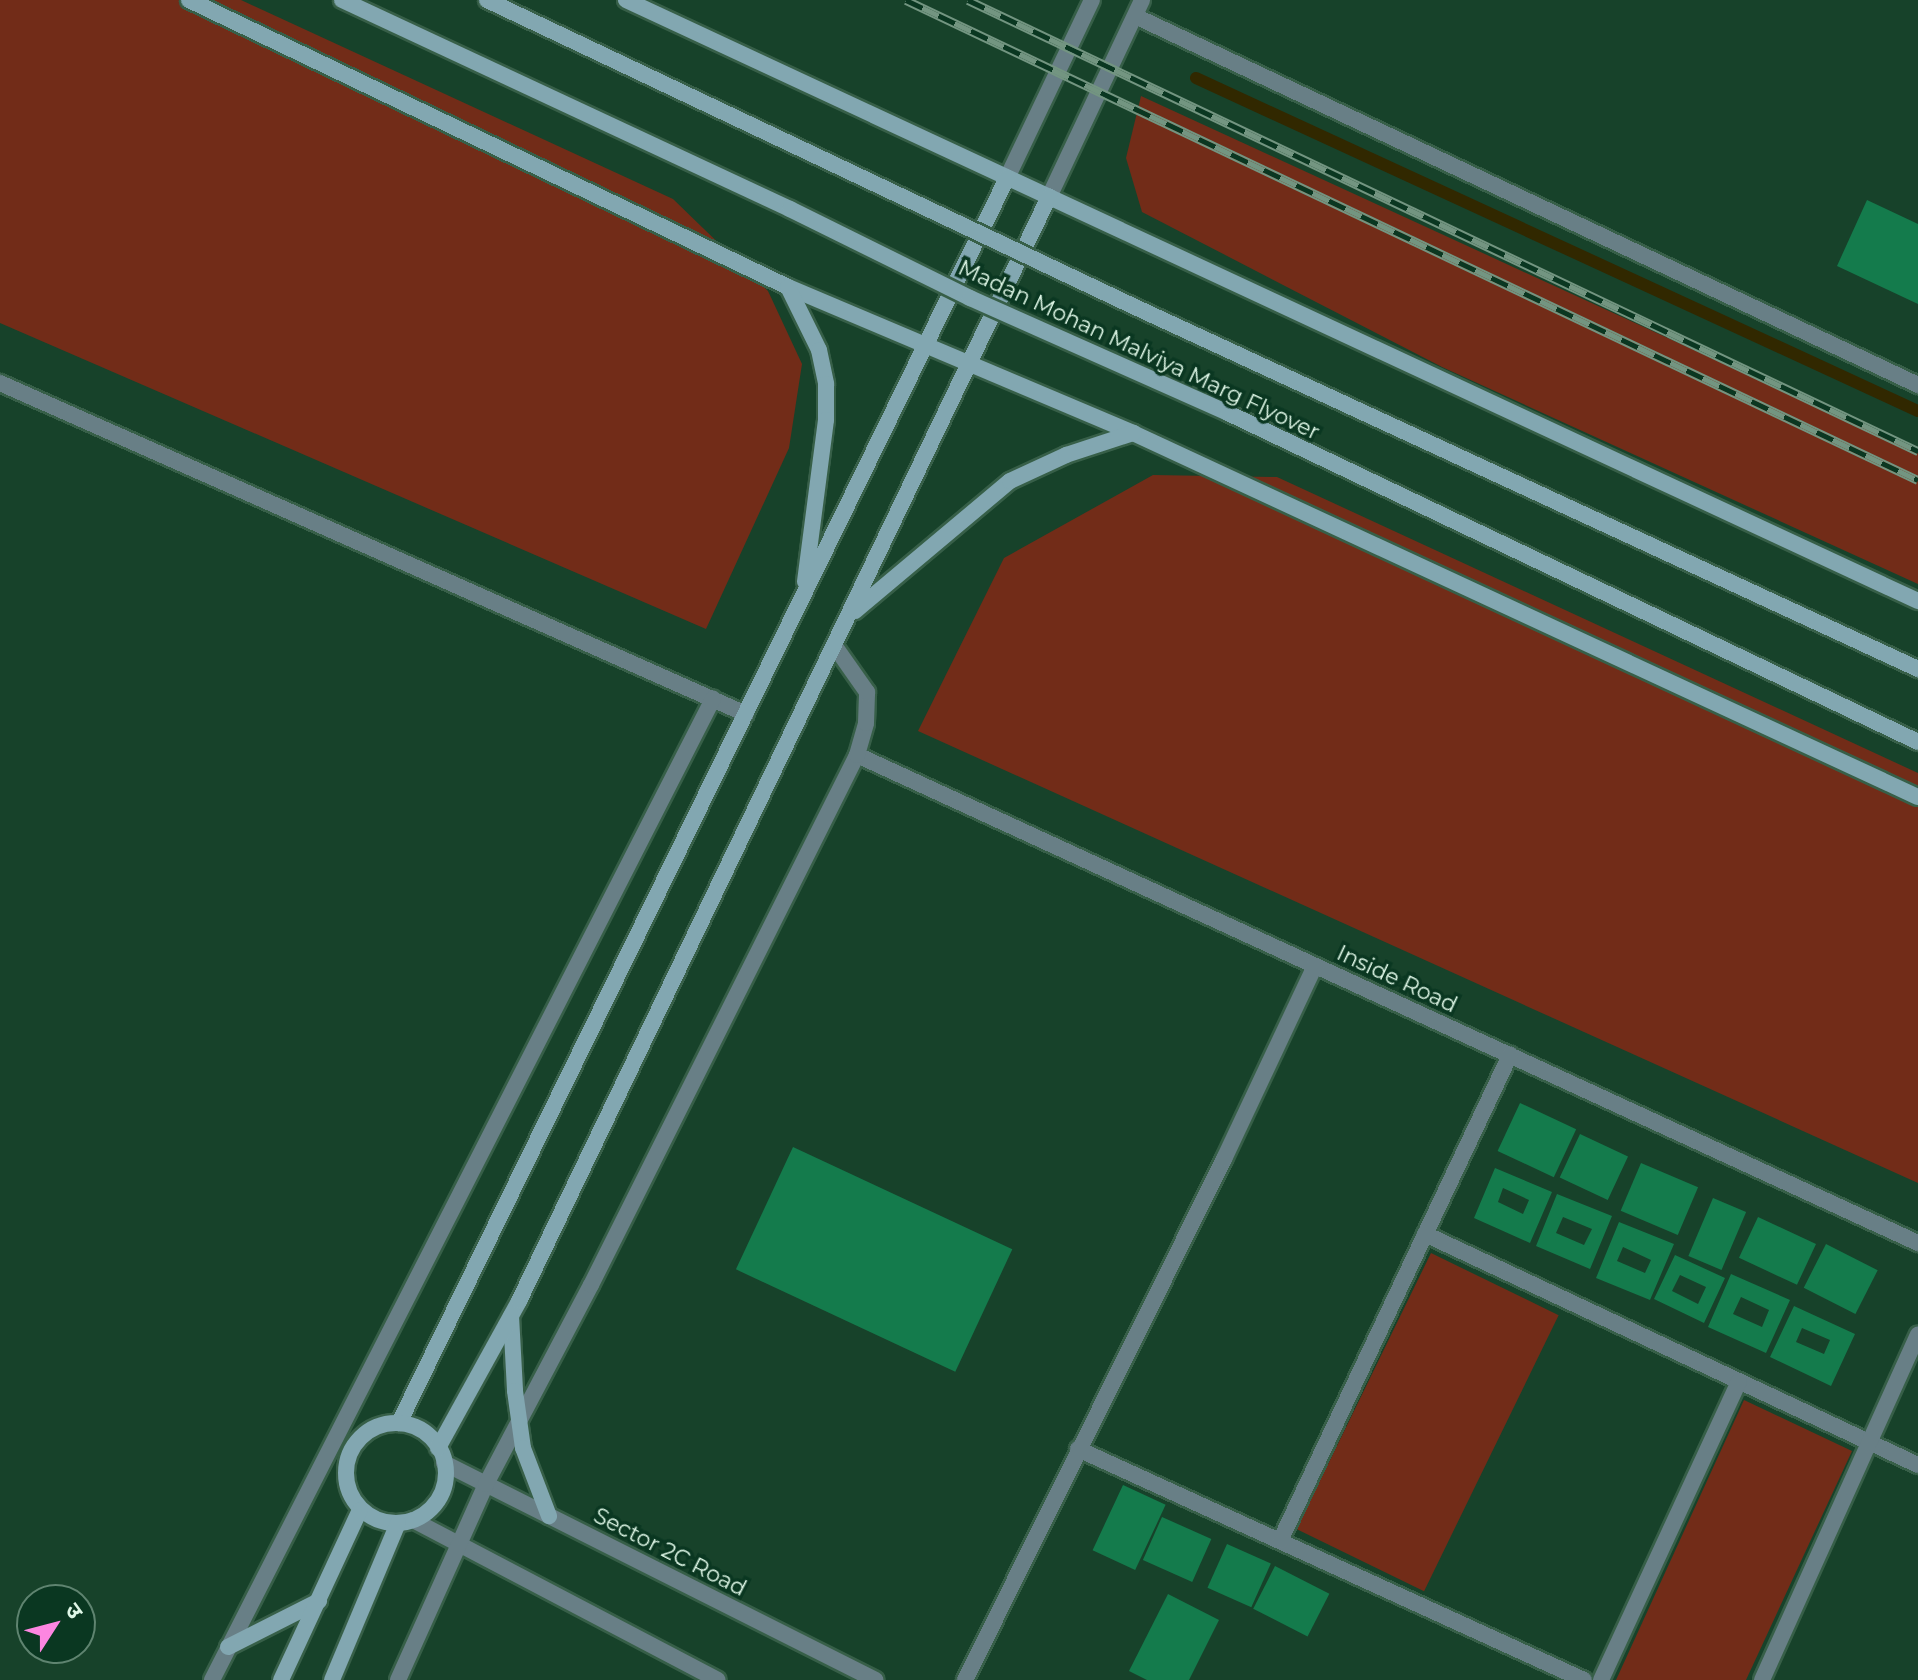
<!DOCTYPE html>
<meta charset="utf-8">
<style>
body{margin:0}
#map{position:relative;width:1918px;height:1680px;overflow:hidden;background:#17422a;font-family:Montserrat,"Noto Sans Devanagari",sans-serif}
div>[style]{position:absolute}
.green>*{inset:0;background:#722c18;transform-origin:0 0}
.stream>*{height:12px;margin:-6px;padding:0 6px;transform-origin:6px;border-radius:6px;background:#312800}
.building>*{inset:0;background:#147b4c;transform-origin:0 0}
.roads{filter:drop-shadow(2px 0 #375f48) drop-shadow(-2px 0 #375f48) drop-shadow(0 2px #375f48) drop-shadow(0 -2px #375f48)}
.minor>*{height:16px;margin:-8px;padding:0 8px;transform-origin:8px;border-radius:8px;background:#687f86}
.tertiary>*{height:16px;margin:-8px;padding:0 8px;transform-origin:8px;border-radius:8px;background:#687f86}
.secondary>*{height:16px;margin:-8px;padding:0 8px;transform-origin:8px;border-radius:8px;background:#82a7b1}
.secondary>.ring{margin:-8px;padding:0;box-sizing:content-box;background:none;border:16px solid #82a7b1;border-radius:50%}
.rail>*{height:9px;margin-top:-4.5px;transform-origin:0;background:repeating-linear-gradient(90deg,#0a3721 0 18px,#739581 0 36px);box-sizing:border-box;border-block:2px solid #739581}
.bridges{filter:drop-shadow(2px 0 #375f48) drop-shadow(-2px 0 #375f48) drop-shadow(0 2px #375f48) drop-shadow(0 -2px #375f48)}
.secondary-bridge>*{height:16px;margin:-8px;padding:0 8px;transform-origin:8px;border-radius:8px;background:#82a7b1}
span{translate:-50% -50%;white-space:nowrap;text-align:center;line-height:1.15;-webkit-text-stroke:7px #0a3721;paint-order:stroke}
.street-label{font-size:22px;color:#dff7e7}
.north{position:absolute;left:16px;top:1584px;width:80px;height:80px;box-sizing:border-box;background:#0a3721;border:2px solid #5f8470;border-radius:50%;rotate:54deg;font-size:22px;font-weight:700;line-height:32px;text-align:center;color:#dff7e7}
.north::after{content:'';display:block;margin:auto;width:28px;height:36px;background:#fd86e1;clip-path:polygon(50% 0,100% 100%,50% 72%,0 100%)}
</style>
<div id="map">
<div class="green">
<i style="clip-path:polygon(0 0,241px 0,673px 199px,768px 291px,802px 364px,789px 448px,706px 629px,0 323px)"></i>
<i style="clip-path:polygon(1141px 96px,1918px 453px,1918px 584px,1442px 367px,1142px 212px,1126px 158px)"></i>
<i style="clip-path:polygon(1153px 475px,1277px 477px,1918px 773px,1918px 1183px,918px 731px,1004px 558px)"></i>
<i style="left:1431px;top:1253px;width:142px;height:307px;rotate:26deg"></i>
<i style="clip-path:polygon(1744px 1400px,1852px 1451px,1746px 1680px,1616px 1680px)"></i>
</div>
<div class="stream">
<i style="left:1196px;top:78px;width:795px;rotate:24.76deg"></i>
</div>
<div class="building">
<i style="clip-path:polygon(1867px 200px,1918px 224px,1918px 304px,1837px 266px)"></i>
<i style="left:1520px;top:1103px;width:62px;height:53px;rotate:25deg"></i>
<i style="left:1580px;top:1134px;width:53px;height:48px;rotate:25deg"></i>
<i style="left:793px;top:1147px;width:242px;height:135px;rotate:25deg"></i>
<i style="left:1641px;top:1163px;width:62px;height:52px;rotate:23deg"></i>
<i style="clip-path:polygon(evenodd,1495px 1168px,1552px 1192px,1530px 1243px,1474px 1218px,1495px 1168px,1503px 1188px,1529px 1200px,1523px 1214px,1498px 1202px,1503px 1188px)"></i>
<i style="clip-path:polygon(evenodd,1557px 1194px,1612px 1216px,1590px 1269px,1536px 1246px,1557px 1194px,1563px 1217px,1592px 1229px,1584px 1245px,1556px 1233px,1563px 1217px)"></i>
<i style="left:1713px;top:1198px;width:36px;height:63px;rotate:23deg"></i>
<i style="left:1758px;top:1217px;width:64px;height:45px;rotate:25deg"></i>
<i style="clip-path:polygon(evenodd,1619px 1222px,1674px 1244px,1650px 1300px,1596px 1278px,1619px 1222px,1623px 1247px,1651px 1260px,1645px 1273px,1617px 1261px,1623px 1247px)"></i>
<i style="left:1826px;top:1244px;width:58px;height:49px;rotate:27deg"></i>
<i style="clip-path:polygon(evenodd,1675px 1255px,1725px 1278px,1704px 1323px,1654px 1299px,1675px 1255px,1680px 1275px,1706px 1287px,1698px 1304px,1672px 1291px,1680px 1275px)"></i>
<i style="clip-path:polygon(evenodd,1731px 1274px,1790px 1300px,1766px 1353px,1708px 1327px,1731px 1274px,1741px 1297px,1769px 1310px,1762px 1327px,1733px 1314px,1741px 1297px)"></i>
<i style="clip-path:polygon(evenodd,1794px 1306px,1855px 1334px,1831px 1386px,1770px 1357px,1794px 1306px,1802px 1328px,1830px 1340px,1824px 1354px,1796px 1342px,1802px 1328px)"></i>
<i style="left:1123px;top:1485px;width:47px;height:72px;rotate:25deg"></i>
<i style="left:1162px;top:1517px;width:54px;height:47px;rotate:24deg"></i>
<i style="left:1227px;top:1544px;width:48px;height:48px;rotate:24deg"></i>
<i style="left:1275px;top:1566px;width:61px;height:48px;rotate:27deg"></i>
<i style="clip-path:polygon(1168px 1594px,1219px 1620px,1189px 1680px,1147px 1680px,1129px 1671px)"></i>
</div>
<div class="roads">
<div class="minor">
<i style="left:1135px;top:16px;width:866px;rotate:25.23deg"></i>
<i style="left:857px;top:755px;width:1168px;rotate:24.7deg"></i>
<i style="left:1425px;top:1234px;width:544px;rotate:25.11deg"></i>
<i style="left:1078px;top:1449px;width:556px;rotate:24.54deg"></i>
<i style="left:1280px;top:1541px;width:538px;rotate:-64.67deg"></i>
<i style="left:965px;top:1680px;width:582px;rotate:-63.57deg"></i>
<i style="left:1224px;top:1159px;width:213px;rotate:-64.8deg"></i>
<i style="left:1601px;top:1680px;width:329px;rotate:-65.2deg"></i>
<i style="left:1762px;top:1680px;width:379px;rotate:-65.7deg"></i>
</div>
<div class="tertiary">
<i style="left:1007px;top:178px;width:197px;rotate:-64.5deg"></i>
<i style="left:1049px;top:197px;width:218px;rotate:-64.7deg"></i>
<i style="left:0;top:383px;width:816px;rotate:23.93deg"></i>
<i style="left:444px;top:1463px;width:483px;rotate:26.7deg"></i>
<i style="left:413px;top:1520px;width:344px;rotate:27.7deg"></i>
<i style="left:212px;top:1680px;width:1102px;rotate:-62.95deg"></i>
<i style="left:398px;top:1680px;width:215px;rotate:-65.8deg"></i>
<i style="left:486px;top:1484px;width:225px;rotate:-62.2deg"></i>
<i style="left:591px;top:1285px;width:593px;rotate:-63.35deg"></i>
<i style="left:857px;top:755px;width:33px;rotate:-74deg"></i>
<i style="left:866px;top:723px;width:31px;rotate:-88deg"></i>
<i style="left:867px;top:692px;width:57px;rotate:-125.1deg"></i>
</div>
<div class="secondary">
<i style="left:189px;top:0;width:664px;rotate:25.6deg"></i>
<i style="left:788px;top:287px;width:375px;rotate:22.9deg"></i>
<i style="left:1133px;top:433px;width:865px;rotate:24.88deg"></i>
<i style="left:626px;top:0;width:1425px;rotate:24.95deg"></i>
<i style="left:788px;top:287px;width:70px;rotate:63.8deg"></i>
<i style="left:819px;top:350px;width:35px;rotate:78deg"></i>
<i style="left:826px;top:384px;width:36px;rotate:90deg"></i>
<i style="left:826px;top:420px;width:163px;rotate:97.4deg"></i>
<i style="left:855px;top:611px;width:202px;rotate:-40deg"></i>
<i style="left:1010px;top:481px;width:62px;rotate:-24.9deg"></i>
<i style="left:1066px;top:455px;width:71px;rotate:-18.2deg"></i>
<i style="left:511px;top:1316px;width:75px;rotate:86.9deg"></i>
<i style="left:515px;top:1391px;width:58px;rotate:82deg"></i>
<i style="left:523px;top:1448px;width:73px;rotate:69.1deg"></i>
<i style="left:399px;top:1423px;width:1386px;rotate:-63.97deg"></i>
<i class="ring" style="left:346px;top:1423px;width:84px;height:84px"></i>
<i style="left:438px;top:1448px;width:168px;rotate:-61.1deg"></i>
<i style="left:519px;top:1301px;width:1225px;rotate:-64.36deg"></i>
<i style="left:228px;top:1647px;width:102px;rotate:-26.8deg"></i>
<i style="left:281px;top:1680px;width:187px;rotate:-65.1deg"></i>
<i style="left:332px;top:1680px;width:170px;rotate:-67.2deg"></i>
</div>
</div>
<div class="rail">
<i style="left:906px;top:0;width:1120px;rotate:25.38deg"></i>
<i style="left:968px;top:0;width:1052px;rotate:25.4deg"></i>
</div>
<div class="bridges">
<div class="secondary-bridge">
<i style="left:342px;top:0;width:494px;rotate:25deg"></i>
<i style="left:790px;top:209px;width:201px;rotate:26.3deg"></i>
<i style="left:970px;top:298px;width:282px;rotate:24deg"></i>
<i style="left:1228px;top:413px;width:764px;rotate:25.49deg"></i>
<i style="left:487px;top:0;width:717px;rotate:25.35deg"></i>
<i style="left:1135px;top:307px;width:863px;rotate:24.81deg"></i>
</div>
</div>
<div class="street-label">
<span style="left:1139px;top:350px;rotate:25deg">Madan Mohan Malviya Marg Flyover</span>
<span style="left:1397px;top:979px;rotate:25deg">Inside Road</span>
<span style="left:670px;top:1552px;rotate:27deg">Sector 2C Road</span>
</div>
<div class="north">उ</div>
</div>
